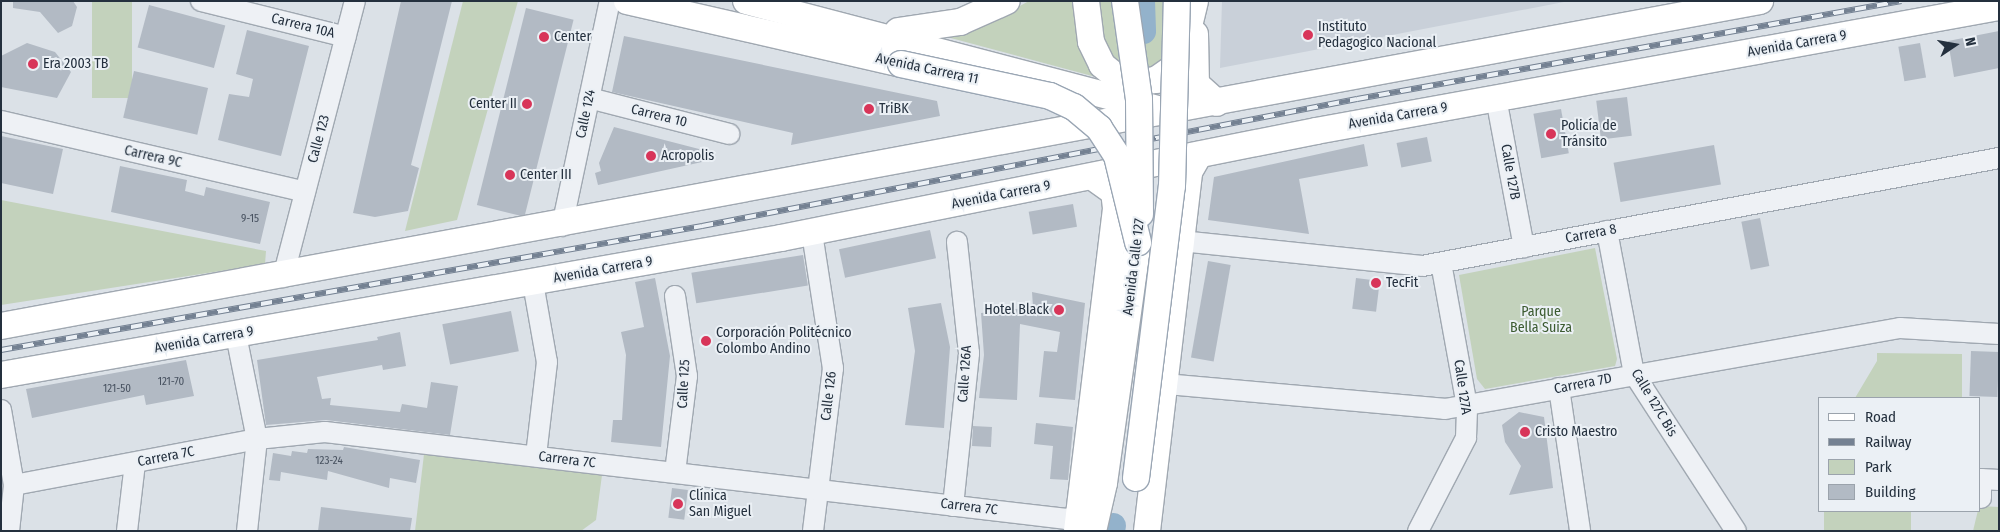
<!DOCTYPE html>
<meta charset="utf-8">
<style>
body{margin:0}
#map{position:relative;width:2000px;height:532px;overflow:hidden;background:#dbe1e7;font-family:"Fira Sans Condensed",sans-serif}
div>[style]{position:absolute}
.built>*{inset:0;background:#c9d0d9}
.green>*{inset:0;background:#c3d2bc;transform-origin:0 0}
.river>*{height:25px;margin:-12.5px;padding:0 12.5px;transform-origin:12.5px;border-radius:12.5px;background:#93b2cb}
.building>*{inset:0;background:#b2bac4;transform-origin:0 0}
.roads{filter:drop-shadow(1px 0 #a0a8b1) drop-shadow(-1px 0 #a0a8b1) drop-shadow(0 1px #a0a8b1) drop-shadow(0 -1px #a0a8b1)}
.minor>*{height:20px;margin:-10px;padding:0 10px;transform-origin:10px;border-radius:10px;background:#eef1f5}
.major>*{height:26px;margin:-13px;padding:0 13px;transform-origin:13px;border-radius:13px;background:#fff}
.rail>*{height:5.5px;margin-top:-2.75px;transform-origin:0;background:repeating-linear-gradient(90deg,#ebf0f5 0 11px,#748192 0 22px);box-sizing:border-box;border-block:1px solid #748192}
.bridges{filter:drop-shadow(1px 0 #9aa6b4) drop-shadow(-1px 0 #9aa6b4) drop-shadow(0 1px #9aa6b4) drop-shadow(0 -1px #9aa6b4)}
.major-bridge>*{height:26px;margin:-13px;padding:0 13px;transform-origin:13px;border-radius:13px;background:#fff}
.dots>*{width:14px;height:14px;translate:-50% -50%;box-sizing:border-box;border:2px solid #ebf0f5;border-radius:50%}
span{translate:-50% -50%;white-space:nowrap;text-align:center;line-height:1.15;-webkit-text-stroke:4px #ebf0f5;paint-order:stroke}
.number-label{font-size:11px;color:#485260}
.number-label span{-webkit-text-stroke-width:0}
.street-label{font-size:14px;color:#24303e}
.poi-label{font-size:14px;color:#24303e}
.left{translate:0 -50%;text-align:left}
.right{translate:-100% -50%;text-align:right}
.park-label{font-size:14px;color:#3c5b31}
.frame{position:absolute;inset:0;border:2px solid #24303e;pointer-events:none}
.legend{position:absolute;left:1818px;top:397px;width:162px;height:115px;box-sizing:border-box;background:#ebf0f5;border:1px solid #9ba3ac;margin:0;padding:6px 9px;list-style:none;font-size:15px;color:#24303e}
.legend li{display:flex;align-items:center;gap:10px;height:25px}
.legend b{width:25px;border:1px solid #9ba3ac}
.north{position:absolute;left:1930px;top:20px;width:50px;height:50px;-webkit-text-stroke:4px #ebf0f5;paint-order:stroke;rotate:78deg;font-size:14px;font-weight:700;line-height:20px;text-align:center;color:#24303e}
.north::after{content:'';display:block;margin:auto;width:18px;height:22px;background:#24303e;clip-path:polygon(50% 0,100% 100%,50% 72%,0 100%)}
</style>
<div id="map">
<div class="built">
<i style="clip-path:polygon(1222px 1px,1569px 1px,1220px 68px)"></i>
</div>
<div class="green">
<i style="left:92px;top:1px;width:40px;height:97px"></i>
<i style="clip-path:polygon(463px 1px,518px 1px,457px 220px,405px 231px)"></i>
<i style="clip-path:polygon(1029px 1px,1079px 1px,1107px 80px,947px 37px,981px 27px)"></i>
<i style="clip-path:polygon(1093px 1px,1186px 1px,1173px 51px,1156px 68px,1127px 73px,1110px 61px)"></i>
<i style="clip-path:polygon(1px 200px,266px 251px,265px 264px,1px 305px)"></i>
<i style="clip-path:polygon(1595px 248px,1617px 359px,1615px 366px,1485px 389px,1477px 379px,1459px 275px)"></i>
<i style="clip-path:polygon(1877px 353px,1962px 354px,1962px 398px,1855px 398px,1877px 361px)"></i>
<i style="clip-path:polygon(424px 454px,602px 475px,596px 520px,581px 531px,415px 531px)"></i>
<i style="clip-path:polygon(1979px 506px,1999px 507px,1999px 531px,1973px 531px)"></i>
<i style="left:1824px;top:511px;width:87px;height:20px"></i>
</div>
<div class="river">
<i style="left:1142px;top:1px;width:30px;rotate:88deg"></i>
<i style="left:1112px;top:531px;width:6px;rotate:-81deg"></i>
</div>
<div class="building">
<i style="clip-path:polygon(13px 1px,73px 1px,77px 7px,72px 26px,58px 33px,40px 12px,13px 8px)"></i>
<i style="clip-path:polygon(401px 1px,452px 1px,411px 165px,419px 168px,408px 211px,375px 217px,353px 213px)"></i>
<i style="left:149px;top:5px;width:79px;height:44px;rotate:15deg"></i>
<i style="left:526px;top:8px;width:49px;height:203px;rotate:14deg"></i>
<i style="clip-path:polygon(247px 30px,309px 46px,281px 156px,218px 140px,229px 94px,249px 97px,253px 79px,236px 74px)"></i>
<i style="clip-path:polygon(1999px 31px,1999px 68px,1954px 77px,1948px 41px)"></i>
<i style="clip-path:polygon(624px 36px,937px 101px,940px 116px,791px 145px,793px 133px,612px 92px)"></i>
<i style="clip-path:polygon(27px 43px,55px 52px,71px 72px,57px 98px,1px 87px,1px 56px)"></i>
<i style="left:1920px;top:43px;width:35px;height:22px;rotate:80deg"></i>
<i style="left:134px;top:71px;width:76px;height:48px;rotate:13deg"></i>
<i style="left:1627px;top:97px;width:39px;height:31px;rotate:83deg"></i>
<i style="left:1561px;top:109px;width:45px;height:28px;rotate:80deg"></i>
<i style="clip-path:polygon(614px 127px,699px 149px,702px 162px,598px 185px,595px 173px,601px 171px,599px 163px)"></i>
<i style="clip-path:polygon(1px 136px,63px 149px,53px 194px,1px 183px)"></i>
<i style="left:1427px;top:137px;width:25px;height:31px;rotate:79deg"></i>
<i style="clip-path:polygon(1364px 144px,1368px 166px,1299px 179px,1309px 234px,1208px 220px,1214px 177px)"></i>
<i style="left:1714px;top:145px;width:40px;height:102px;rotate:80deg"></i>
<i style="clip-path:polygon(120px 166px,187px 180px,185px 191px,204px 196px,206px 187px,270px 202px,260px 244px,111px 212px)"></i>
<i style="left:1073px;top:204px;width:23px;height:45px;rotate:80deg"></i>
<i style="left:1760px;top:218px;width:49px;height:19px;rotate:79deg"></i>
<i style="left:930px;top:230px;width:29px;height:93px;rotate:78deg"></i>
<i style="left:803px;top:255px;width:31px;height:113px;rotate:81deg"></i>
<i style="left:1208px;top:261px;width:23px;height:98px;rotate:10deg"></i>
<i style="clip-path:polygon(655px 278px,670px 356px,661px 447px,611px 442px,613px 420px,622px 420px,626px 355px,621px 332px,644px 327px,635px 282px)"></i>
<i style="left:1356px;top:278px;width:24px;height:31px;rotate:7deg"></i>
<i style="clip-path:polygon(1032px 292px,1085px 303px,1075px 400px,1039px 397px,1044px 351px,1057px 352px,1060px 332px,1020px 324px,1017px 400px,979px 398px,984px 355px,981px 313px,1033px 307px)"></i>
<i style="clip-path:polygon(941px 303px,950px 347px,944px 428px,905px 425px,915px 351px,908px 308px)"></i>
<i style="left:511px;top:311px;width:41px;height:70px;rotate:79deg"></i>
<i style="clip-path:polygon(400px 332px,406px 366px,383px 370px,382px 365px,317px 377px,322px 399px,331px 398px,330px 405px,400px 412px,402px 404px,427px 408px,431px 382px,458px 386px,450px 435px,326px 420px,266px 425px,257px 360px,378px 340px,377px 337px)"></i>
<i style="left:1971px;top:351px;width:28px;height:45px;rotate:2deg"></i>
<i style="clip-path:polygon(186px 360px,194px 396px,146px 405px,144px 395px,32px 418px,26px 389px)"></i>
<i style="clip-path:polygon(1519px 412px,1544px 417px,1553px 488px,1509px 495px,1521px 466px,1505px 442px,1502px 425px)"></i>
<i style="clip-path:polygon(1036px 423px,1073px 427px,1068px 480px,1050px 479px,1053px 446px,1034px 444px)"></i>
<i style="left:973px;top:426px;width:19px;height:20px;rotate:3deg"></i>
<i style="clip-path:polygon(344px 447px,420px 460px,416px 483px,390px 478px,389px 488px,328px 471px,327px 480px,281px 472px,280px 481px,269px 480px,273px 453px,291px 456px,292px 451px,307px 453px,308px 449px,343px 450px)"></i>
<i style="left:672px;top:488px;width:16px;height:30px;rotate:7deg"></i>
<i style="clip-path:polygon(321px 507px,412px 518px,410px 531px,318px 531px)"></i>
</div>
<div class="roads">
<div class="minor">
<i style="left:201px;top:1px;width:149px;rotate:13.9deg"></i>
<i style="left:589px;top:98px;width:145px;rotate:14.4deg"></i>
<i style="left:1496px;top:98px;width:152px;rotate:79.4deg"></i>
<i style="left:1px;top:121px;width:312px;rotate:13.1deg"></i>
<i style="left:562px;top:226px;width:230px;rotate:-78deg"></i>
<i style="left:1607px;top:231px;width:146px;rotate:79.3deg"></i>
<i style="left:1634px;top:374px;width:187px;rotate:57deg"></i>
<i style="left:812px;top:233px;width:137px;rotate:81.2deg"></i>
<i style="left:833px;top:368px;width:164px;rotate:97deg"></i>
<i style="left:1181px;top:241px;width:242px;rotate:5.9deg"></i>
<i style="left:1422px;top:266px;width:587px;rotate:-10.6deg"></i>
<i style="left:283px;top:277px;width:285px;rotate:-75.4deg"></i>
<i style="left:533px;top:283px;width:80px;rotate:80deg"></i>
<i style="left:547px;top:362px;width:95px;rotate:96.7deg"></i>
<i style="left:675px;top:296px;width:81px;rotate:81.5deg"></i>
<i style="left:687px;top:376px;width:97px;rotate:97.1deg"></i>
<i style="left:236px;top:335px;width:106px;rotate:78.6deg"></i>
<i style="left:257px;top:439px;width:93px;rotate:96.2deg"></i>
<i style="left:1166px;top:384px;width:280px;rotate:5.1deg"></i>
<i style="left:1445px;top:409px;width:462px;rotate:-10.1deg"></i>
<i style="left:1900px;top:328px;width:99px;rotate:3.5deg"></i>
<i style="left:1559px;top:388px;width:145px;rotate:81.6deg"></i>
<i style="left:1px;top:410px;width:76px;rotate:80.2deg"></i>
<i style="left:14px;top:485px;width:46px;rotate:96.2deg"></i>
<i style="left:14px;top:485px;width:247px;rotate:-10.7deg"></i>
<i style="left:257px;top:439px;width:68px;rotate:-5.9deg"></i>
<i style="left:325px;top:432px;width:747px;rotate:6.69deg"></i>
<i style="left:1067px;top:519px;width:25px;rotate:-21deg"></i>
<i style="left:1981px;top:498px;width:19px;rotate:-90deg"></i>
<i style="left:1981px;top:479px;width:18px;rotate:3deg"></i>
<i style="left:953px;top:506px;width:154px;rotate:-84deg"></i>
<i style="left:969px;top:353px;width:112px;rotate:-96.2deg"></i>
<i style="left:127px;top:531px;width:68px;rotate:-83.3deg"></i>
<i style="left:1418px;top:531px;width:105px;rotate:-62.7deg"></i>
<i style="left:1466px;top:438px;width:32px;rotate:-88deg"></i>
<i style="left:1467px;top:406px;width:145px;rotate:-100.3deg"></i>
</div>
<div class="major">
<i style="left:627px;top:1px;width:281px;rotate:12.9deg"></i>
<i style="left:746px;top:1px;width:427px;rotate:14.7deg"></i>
<i style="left:1086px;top:1px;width:41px;rotate:83deg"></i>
<i style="left:1091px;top:42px;width:25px;rotate:64deg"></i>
<i style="left:1102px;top:65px;width:22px;rotate:39deg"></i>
<i style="left:1119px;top:79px;width:16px;rotate:15deg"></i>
<i style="left:1134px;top:83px;width:22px;rotate:-8deg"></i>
<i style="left:1156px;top:80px;width:21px;rotate:-35deg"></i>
<i style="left:1173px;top:68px;width:20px;rotate:-60deg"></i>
<i style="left:1183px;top:51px;width:51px;rotate:-76.5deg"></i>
<i style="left:898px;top:31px;width:63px;rotate:-8.3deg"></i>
<i style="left:960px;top:22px;width:51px;rotate:-24.1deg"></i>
<i style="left:1195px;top:34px;width:50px;rotate:88.9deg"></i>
<i style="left:1196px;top:84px;width:28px;rotate:42deg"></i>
<i style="left:1px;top:326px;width:1789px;rotate:-10.47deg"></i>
<i style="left:1px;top:375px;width:792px;rotate:-9.96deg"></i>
<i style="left:781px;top:238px;width:546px;rotate:-11.31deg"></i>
<i style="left:1316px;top:131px;width:694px;rotate:-10.29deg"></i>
<i style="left:1077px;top:531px;width:325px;rotate:-83.1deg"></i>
<i style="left:1116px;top:208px;width:16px;rotate:-97deg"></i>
<i style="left:1114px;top:192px;width:21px;rotate:-145deg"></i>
<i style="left:1093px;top:531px;width:49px;rotate:-77.1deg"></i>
<i style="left:1104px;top:483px;width:243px;rotate:-82deg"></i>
<i style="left:1147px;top:531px;width:361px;rotate:-83.3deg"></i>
<i style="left:1189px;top:172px;width:20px;rotate:-60deg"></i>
</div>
</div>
<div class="rail">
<i style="left:1px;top:350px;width:712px;rotate:-10.03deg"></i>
<i style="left:702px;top:226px;width:667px;rotate:-10.97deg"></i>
<i style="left:1357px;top:99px;width:553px;rotate:-10.21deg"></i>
</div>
<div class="bridges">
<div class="major-bridge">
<i style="left:1125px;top:1px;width:99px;rotate:81.9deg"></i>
<i style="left:1139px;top:99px;width:115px;rotate:89.5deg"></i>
<i style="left:901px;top:64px;width:152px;rotate:12.1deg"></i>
<i style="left:1050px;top:96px;width:26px;rotate:25deg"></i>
<i style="left:1074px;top:107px;width:33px;rotate:40deg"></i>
<i style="left:1099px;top:128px;width:33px;rotate:57deg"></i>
<i style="left:1117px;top:156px;width:89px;rotate:76.3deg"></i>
<i style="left:1136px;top:478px;width:294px;rotate:-83deg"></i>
<i style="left:1172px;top:186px;width:185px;rotate:-88.5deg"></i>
</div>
</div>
<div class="dots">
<i style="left:1308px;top:35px;background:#d83559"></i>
<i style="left:544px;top:37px;background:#d83559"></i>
<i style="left:33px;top:64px;background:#d83559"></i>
<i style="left:527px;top:104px;background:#d83559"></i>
<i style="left:869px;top:109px;background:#d83559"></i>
<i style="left:1551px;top:134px;background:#d83559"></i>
<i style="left:651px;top:156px;background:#d83559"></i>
<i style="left:510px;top:175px;background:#d83559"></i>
<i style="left:1376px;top:283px;background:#d83559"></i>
<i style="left:1059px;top:310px;background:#d83559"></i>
<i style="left:706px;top:341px;background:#d83559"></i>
<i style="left:1525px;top:432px;background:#d83559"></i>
<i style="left:678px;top:504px;background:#d83559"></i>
</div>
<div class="number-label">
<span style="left:250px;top:219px">9-15</span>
<span style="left:171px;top:382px">121-70</span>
<span style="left:117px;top:389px">121-50</span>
<span style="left:329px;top:461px">123-24</span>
</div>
<div class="street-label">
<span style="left:303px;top:26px;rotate:14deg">Carrera 10A</span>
<span style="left:1797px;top:44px;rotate:-10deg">Avenida Carrera 9</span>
<span style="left:927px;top:69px;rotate:12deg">Avenida Carrera 11</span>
<span style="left:586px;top:114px;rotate:-78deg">Calle 124</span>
<span style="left:659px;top:116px;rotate:14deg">Carrera 10</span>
<span style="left:1398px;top:116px;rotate:-10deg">Avenida Carrera 9</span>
<span style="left:319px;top:139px;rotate:-75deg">Calle 123</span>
<span style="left:153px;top:157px;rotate:13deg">Carrera 9C</span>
<span style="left:1510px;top:172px;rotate:80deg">Calle 127B</span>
<span style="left:1001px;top:195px;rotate:-11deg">Avenida Carrera 9</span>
<span style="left:1591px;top:234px;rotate:-11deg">Carrera 8</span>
<span style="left:1134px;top:267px;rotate:-83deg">Avenida Calle 127</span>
<span style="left:603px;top:270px;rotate:-10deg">Avenida Carrera 9</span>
<span style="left:204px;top:340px;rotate:-10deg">Avenida Carrera 9</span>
<span style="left:965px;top:374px;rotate:-86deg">Calle 126A</span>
<span style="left:684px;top:384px;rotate:-87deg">Calle 125</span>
<span style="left:1583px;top:384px;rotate:-11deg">Carrera 7D</span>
<span style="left:1462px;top:387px;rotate:82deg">Calle 127A</span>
<span style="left:829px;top:396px;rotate:-83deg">Calle 126</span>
<span style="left:1654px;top:403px;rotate:59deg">Calle 127C Bis</span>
<span style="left:166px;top:457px;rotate:-11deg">Carrera 7C</span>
<span style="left:567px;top:460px;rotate:7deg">Carrera 7C</span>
<span style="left:969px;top:507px;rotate:7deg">Carrera 7C</span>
</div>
<div class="poi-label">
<span class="left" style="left:1318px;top:35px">Instituto<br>Pedagogico Nacional</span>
<span class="left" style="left:554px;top:37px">Center</span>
<span class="left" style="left:43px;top:64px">Era 2003 TB</span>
<span class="right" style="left:517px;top:104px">Center II</span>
<span class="left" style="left:879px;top:109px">TriBK</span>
<span class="left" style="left:1561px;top:134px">Policía de<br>Tránsito</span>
<span class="left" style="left:661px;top:156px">Acropolis</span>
<span class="left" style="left:520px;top:175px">Center III</span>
<span class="left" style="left:1386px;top:283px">TecFit</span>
<span class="right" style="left:1049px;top:310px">Hotel Black</span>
<span class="left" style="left:716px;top:341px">Corporación Politécnico<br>Colombo Andino</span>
<span class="left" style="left:1535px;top:432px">Cristo Maestro</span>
<span class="left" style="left:689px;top:504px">Clínica<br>San Miguel</span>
</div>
<div class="park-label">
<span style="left:1541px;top:320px">Parque<br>Bella Suiza</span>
</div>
<div class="frame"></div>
<ul class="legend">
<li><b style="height:6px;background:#fff"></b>Road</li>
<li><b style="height:6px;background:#748192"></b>Railway</li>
<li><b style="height:14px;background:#c3d2bc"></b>Park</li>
<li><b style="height:14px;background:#b2bac4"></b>Building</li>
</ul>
<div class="north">N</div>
</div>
